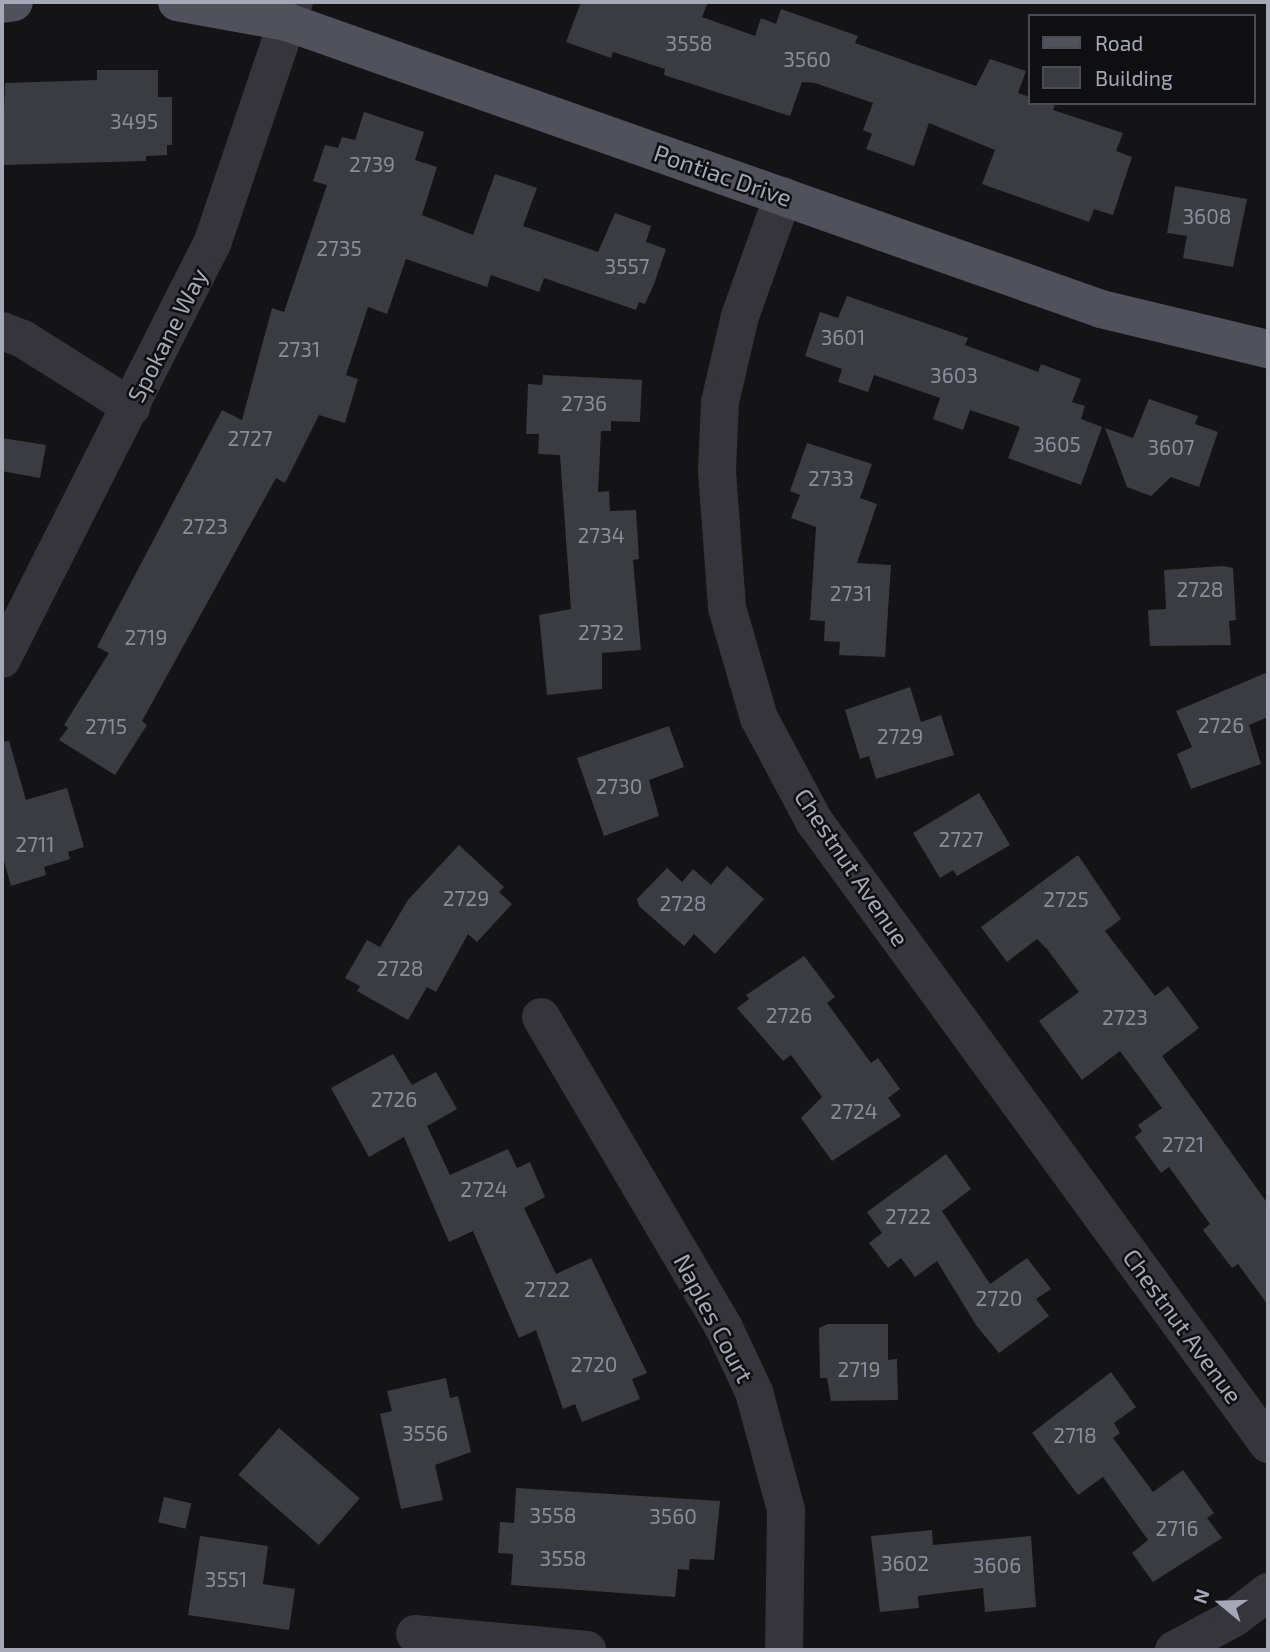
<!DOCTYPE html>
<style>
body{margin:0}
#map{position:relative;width:1270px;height:1652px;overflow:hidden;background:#141416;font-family:"Exo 2",sans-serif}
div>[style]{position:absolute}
.building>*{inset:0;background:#3b3c41;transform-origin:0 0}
.minor>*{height:38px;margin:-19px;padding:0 19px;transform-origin:19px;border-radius:19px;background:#35353b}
.major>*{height:38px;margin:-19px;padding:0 19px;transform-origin:19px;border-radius:19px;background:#50515a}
span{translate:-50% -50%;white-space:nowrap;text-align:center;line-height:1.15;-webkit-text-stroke:5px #0f0f11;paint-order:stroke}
.number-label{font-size:21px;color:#8a8d9a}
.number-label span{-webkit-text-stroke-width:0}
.street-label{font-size:24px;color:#a5a8b7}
.frame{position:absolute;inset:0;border:4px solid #a5a8b7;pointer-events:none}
.legend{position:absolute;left:1028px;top:14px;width:228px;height:91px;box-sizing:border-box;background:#0f0f11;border:2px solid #4b4c53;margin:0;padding:9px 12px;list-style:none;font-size:21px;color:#a5a8b7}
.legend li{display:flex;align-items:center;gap:14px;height:35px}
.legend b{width:35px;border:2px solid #4b4c53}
.north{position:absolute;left:1186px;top:1568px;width:70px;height:70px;-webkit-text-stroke:5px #0f0f11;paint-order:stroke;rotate:289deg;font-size:19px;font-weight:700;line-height:28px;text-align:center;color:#a5a8b7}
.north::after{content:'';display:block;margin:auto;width:24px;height:32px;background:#a5a8b7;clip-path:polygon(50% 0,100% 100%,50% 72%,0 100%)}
</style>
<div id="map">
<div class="building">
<i style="clip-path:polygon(581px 2px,708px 2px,702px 17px,755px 36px,761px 18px,776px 24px,781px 9px,858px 36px,855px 43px,976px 86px,990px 59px,1026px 71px,1018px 93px,1030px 97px,1030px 103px,1048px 103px,1055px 106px,1053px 110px,1123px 133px,1116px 151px,1132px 157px,1113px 215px,1094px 209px,1089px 222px,982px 184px,995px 150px,929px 123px,914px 166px,866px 149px,872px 134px,863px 130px,873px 103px,815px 83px,802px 82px,790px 116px,664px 75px,665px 69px,613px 52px,611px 58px,566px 42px)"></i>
<i style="clip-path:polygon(97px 70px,158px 70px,158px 97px,172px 97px,172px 145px,167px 145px,167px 155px,146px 156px,146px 161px,2px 165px,5px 83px,97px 80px)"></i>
<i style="clip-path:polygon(364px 112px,424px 132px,415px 160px,437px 167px,422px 215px,473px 235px,495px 174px,537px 188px,523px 226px,598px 252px,615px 213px,651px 226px,646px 242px,666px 249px,654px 284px,645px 304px,639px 302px,636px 310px,544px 278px,539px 292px,491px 275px,487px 287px,406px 259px,387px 314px,368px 307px,346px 375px,358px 379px,345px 423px,319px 415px,285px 483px,276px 478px,142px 721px,147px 725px,115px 775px,59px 740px,68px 728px,64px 725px,109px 653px,97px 647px,222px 410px,242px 420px,272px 308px,284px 312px,327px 185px,313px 181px,325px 145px,338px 148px,342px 137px,355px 140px)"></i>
<i style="clip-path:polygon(1175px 186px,1247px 199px,1233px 267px,1183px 258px,1187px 236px,1167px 233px)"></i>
<i style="clip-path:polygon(847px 296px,968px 338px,965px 345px,1038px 372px,1041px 364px,1081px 379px,1072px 402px,1085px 406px,1081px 419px,1102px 427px,1081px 485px,1008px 458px,1020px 427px,970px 410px,963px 430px,933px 419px,940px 398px,874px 375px,868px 392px,838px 382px,842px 369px,805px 356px,820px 312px,838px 318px)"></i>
<i style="clip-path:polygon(543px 375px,642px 380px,640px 422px,611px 421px,611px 431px,601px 431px,598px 492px,609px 491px,610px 511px,636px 510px,639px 559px,633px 560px,641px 650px,602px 653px,602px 689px,547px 695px,539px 615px,571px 609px,560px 455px,538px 454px,539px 434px,526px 434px,528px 384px,542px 385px)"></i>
<i style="clip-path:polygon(1149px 399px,1198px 416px,1195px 424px,1218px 432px,1199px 487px,1171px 477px,1151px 496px,1127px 487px,1105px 428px,1133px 438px)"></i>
<i style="clip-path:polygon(2px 438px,46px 445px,40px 478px,2px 471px)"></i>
<i style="clip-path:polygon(807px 443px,872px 464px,860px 498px,877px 504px,857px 563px,891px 565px,885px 657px,839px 655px,840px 642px,824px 641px,825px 621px,810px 620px,816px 527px,791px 518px,800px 495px,790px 491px)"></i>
<i style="clip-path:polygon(1223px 566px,1233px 568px,1236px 620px,1229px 621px,1231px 645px,1150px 646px,1148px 610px,1166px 609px,1164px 570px)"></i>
<i style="clip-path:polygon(1268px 672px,1268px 717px,1249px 725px,1261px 764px,1191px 789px,1177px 754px,1192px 747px,1176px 711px)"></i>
<i style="clip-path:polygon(910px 687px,921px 722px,941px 715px,954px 755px,876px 779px,869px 756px,860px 759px,845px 710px)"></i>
<i style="clip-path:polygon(669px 726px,684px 767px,649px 780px,659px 816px,604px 836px,577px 758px)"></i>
<i style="clip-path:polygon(9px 741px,26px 800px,67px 788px,84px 847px,68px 852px,70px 859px,44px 867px,46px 875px,11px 886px,2px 854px,2px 742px)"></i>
<i style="clip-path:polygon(979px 793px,1010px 845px,957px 876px,953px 870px,940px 878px,913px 833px)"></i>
<i style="clip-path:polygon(459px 845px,504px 887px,499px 892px,512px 904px,477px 942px,468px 934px,436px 992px,427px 987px,408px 1020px,357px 991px,360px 986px,345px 978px,367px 940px,380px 947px,408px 900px)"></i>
<i style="clip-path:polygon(1078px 855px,1121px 919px,1105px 931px,1155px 996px,1168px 986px,1199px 1028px,1162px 1056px,1268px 1204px,1268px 1305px,1238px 1264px,1232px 1268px,1203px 1230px,1210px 1224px,1169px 1167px,1161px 1173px,1135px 1137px,1142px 1131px,1138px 1125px,1162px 1108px,1120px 1051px,1082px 1080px,1039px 1021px,1079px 992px,1047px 949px,1037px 939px,1007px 962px,981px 927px)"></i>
<i style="clip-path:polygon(727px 866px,764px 899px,715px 954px,694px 934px,684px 946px,639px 906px,637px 899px,667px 868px,682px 882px,693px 869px,711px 885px)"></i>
<i style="clip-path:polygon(804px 956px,835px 997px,827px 1003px,871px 1063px,878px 1058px,900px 1089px,888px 1098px,901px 1116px,832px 1161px,801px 1118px,822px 1097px,791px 1055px,783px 1061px,737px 1008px,749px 999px,746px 995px)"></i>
<i style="clip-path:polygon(393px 1054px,412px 1085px,436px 1072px,457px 1109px,427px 1126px,450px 1175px,508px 1149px,517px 1168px,530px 1162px,545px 1197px,524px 1208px,556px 1274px,591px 1258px,647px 1373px,632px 1379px,640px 1399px,582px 1422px,575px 1404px,563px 1409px,536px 1330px,519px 1338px,473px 1231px,449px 1242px,404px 1137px,369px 1157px,331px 1088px)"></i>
<i style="clip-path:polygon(946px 1154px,971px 1189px,942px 1211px,990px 1284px,1027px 1258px,1051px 1289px,1036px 1299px,1049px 1316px,999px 1353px,976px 1325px,937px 1261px,915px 1277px,901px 1258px,888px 1268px,869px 1243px,882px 1233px,867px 1212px)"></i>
<i style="clip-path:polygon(828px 1324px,888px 1324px,888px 1360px,897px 1359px,898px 1400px,831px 1401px,827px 1378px,820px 1378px,819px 1328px)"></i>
<i style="clip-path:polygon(1111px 1372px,1136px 1407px,1114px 1423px,1120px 1433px,1113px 1438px,1153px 1492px,1183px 1470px,1214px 1513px,1207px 1518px,1222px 1538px,1153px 1582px,1132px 1553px,1148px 1540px,1103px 1477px,1078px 1495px,1032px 1433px)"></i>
<i style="clip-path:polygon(446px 1378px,450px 1398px,458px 1396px,471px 1452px,435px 1465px,443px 1500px,401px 1509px,380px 1414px,392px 1411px,387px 1391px)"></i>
<i style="left:279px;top:1428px;width:107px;height:62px;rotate:41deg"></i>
<i style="clip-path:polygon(516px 1488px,720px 1501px,714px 1560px,690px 1559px,689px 1570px,678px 1569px,675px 1597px,511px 1585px,513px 1554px,498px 1553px,500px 1522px,514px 1523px)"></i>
<i style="left:164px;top:1497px;width:28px;height:26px;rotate:13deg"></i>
<i style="clip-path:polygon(932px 1530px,933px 1545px,1031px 1536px,1036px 1607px,985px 1612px,983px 1588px,918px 1596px,919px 1608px,880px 1612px,871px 1536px)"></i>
<i style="clip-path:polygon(200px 1536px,268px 1546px,263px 1584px,295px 1589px,289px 1630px,188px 1615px)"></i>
</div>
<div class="minor">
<i style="left:783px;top:196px;width:127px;rotate:109.7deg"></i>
<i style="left:740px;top:316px;width:88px;rotate:103.1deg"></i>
<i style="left:720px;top:402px;width:69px;rotate:92.5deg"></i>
<i style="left:717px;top:471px;width:137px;rotate:85.8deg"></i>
<i style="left:727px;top:608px;width:115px;rotate:73.8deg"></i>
<i style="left:759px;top:718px;width:117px;rotate:61.9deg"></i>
<i style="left:814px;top:821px;width:771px;rotate:53.92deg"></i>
<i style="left:2px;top:331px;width:22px;rotate:21deg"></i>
<i style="left:23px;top:339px;width:128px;rotate:32.2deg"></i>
<i style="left:2px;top:659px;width:465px;rotate:-63.2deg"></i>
<i style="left:212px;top:244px;width:256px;rotate:-71.3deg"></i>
<i style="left:541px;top:1017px;width:361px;rotate:59.5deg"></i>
<i style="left:724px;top:1328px;width:71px;rotate:64.9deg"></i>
<i style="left:754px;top:1392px;width:122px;rotate:74.8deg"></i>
<i style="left:786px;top:1510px;width:140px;rotate:90.8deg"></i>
<i style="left:415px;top:1634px;width:173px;rotate:5.3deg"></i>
<i style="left:1174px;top:1650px;width:68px;rotate:-28.1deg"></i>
<i style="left:1234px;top:1618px;width:43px;rotate:-37.4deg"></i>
</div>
<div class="major">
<i style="left:177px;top:2px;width:112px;rotate:10.3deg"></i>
<i style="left:287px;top:22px;width:863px;rotate:19.42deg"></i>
<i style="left:1101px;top:309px;width:172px;rotate:13.5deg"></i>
<i style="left:2px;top:4px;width:12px;rotate:-9deg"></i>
</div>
<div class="number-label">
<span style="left:689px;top:43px">3558</span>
<span style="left:807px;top:59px">3560</span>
<span style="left:134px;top:121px">3495</span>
<span style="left:372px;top:164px">2739</span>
<span style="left:1207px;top:216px">3608</span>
<span style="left:339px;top:248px">2735</span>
<span style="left:627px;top:266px">3557</span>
<span style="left:843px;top:337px">3601</span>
<span style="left:299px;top:349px">2731</span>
<span style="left:954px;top:375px">3603</span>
<span style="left:584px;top:403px">2736</span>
<span style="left:250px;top:438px">2727</span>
<span style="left:1057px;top:444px">3605</span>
<span style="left:1171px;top:447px">3607</span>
<span style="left:831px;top:478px">2733</span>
<span style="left:205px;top:526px">2723</span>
<span style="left:601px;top:535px">2734</span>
<span style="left:1200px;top:589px">2728</span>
<span style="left:851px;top:593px">2731</span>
<span style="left:601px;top:632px">2732</span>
<span style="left:146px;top:637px">2719</span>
<span style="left:1221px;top:725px">2726</span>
<span style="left:106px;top:726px">2715</span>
<span style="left:900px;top:736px">2729</span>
<span style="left:619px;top:786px">2730</span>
<span style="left:961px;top:839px">2727</span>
<span style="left:35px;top:844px">2711</span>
<span style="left:466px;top:898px">2729</span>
<span style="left:1066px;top:899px">2725</span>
<span style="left:683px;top:903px">2728</span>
<span style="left:400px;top:968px">2728</span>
<span style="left:789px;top:1015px">2726</span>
<span style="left:1125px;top:1017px">2723</span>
<span style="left:394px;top:1099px">2726</span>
<span style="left:854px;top:1111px">2724</span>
<span style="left:1183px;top:1144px">2721</span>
<span style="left:484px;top:1189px">2724</span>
<span style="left:908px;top:1216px">2722</span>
<span style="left:547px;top:1289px">2722</span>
<span style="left:999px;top:1298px">2720</span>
<span style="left:594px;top:1364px">2720</span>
<span style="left:859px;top:1369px">2719</span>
<span style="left:425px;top:1433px">3556</span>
<span style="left:1075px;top:1435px">2718</span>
<span style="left:553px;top:1515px">3558</span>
<span style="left:673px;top:1516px">3560</span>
<span style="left:1177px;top:1528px">2716</span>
<span style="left:563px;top:1558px">3558</span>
<span style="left:905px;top:1563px">3602</span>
<span style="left:997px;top:1565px">3606</span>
<span style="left:226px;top:1579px">3551</span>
</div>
<div class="street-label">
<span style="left:723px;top:175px;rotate:19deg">Pontiac Drive</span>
<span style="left:167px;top:335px;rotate:-63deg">Spokane Way</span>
<span style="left:852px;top:867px;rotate:56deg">Chestnut Avenue</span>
<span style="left:714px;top:1318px;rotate:62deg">Naples Court</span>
<span style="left:1183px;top:1326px;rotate:54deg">Chestnut Avenue</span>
</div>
<div class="frame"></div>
<ul class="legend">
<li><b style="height:9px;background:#50515a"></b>Road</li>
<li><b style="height:19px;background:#3b3c41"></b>Building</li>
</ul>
<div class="north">N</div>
</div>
